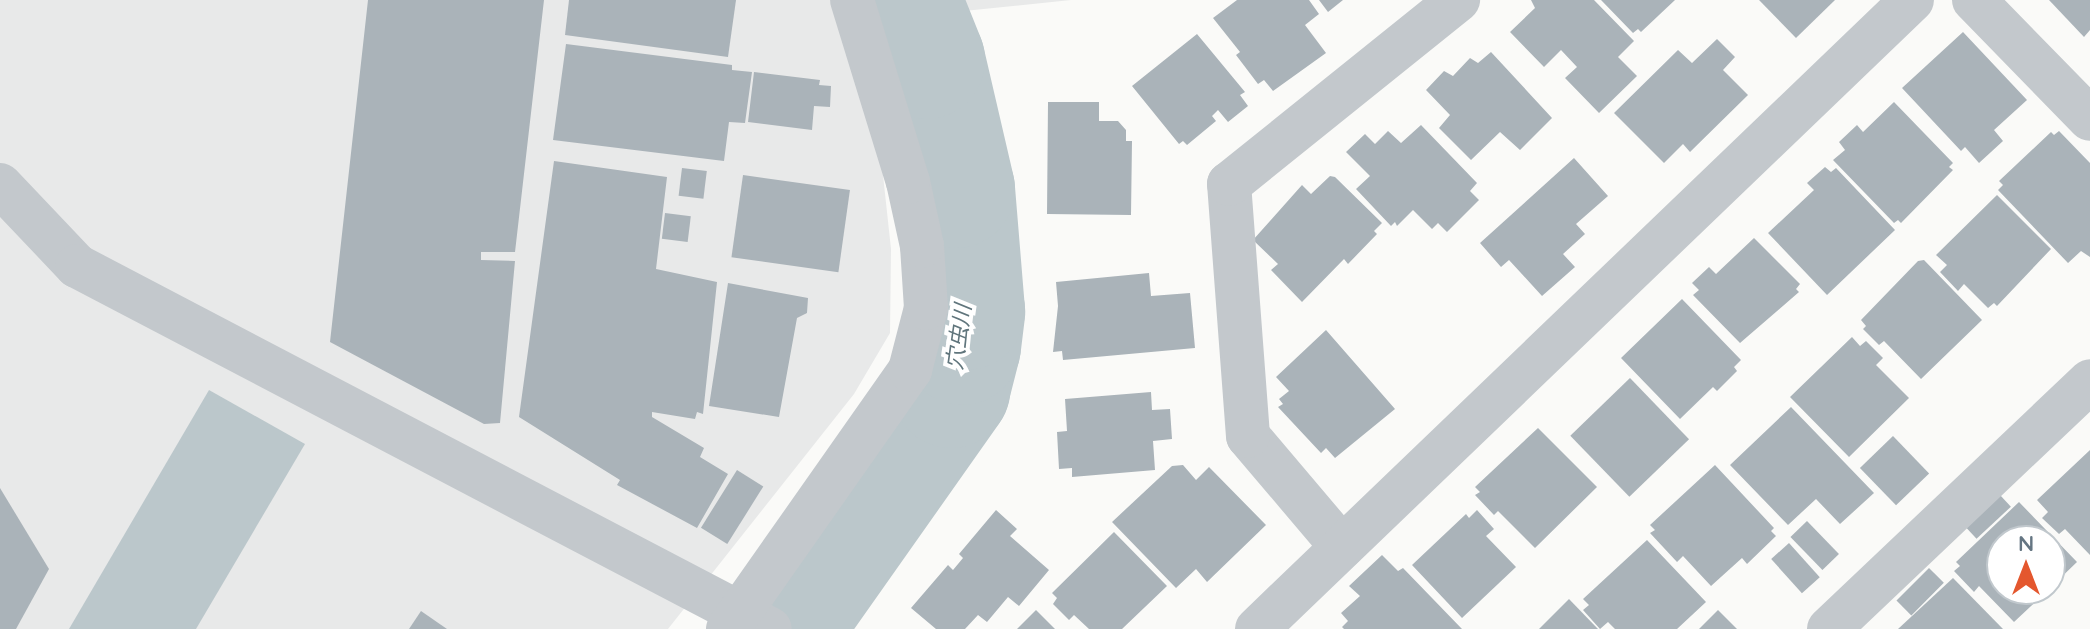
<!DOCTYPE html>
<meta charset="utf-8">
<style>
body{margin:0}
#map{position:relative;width:2090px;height:629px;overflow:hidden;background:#fafaf8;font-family:Quicksand,"Noto Sans JP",sans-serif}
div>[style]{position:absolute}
.built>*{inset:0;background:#e8e9e9}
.water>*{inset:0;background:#bbc7cb}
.river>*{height:118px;margin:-59px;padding:0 59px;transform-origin:59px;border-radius:59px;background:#bbc7cb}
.building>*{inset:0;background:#aab3b9;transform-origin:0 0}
.minor>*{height:44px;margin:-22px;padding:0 22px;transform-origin:22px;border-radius:22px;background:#c3c8cc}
.tertiary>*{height:44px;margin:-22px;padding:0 22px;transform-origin:22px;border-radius:22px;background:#c3c8cc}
span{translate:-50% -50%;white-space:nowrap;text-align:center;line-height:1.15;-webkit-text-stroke:8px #fff;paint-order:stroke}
.water-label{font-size:22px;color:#60757c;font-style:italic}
.north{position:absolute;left:1986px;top:525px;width:80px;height:80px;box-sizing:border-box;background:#fff;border:2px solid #c1c8cd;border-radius:50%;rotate:0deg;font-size:22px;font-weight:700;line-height:32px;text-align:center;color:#657683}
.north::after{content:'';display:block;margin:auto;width:28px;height:36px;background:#e4572e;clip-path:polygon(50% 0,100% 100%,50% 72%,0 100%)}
</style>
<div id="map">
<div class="built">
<i style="clip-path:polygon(0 0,1071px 0,856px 22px,875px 101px,891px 249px,890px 333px,854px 394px,668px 629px,0 629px)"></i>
</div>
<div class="water">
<i style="clip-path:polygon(209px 390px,305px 444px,196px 629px,69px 629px)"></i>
</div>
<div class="river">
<i style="left:782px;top:629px;width:294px;rotate:-54.8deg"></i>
<i style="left:951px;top:389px;width:44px;rotate:-75.7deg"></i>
<i style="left:962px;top:346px;width:35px;rotate:-83deg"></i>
<i style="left:966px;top:311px;width:122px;rotate:-94.7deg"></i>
<i style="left:956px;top:189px;width:132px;rotate:-103.1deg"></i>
<i style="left:926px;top:60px;width:65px;rotate:-111.8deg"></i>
</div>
<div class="building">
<i style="clip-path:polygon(368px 0,544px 0,515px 252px,481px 252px,481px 260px,515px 261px,500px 423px,484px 424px,330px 342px)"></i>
<i style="clip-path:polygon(569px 0,736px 0,728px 57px,565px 35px)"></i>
<i style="clip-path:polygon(1237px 0,1309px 0,1319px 14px,1305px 25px,1326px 53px,1273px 91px,1264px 80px,1258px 84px,1236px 55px,1240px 52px,1213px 18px)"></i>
<i style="clip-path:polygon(1319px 0,1343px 0,1328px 12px)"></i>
<i style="clip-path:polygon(1531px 0,1594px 0,1634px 41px,1618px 57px,1637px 76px,1599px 113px,1565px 78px,1577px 67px,1561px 50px,1544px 67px,1510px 32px,1535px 8px)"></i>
<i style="clip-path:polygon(1601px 0,1675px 0,1641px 32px,1638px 29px,1633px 33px)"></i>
<i style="clip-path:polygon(1759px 0,1835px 0,1796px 38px)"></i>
<i style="clip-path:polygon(2049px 0,2090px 0,2090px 30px,2084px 37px)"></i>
<i style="clip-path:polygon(1963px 32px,2027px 100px,1994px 130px,2003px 141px,1979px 163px,1965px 147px,1961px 151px,1902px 88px)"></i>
<i style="clip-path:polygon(1197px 34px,1245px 92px,1240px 95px,1248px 106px,1228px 122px,1218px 110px,1212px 116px,1216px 121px,1187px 145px,1183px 141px,1179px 144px,1132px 86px)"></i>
<i style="clip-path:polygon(1717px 39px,1735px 57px,1723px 70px,1748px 95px,1690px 152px,1683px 144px,1664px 163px,1614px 113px,1678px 50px,1692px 63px)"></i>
<i style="clip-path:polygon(566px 44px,732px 65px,732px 70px,752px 72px,745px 123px,729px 122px,724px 161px,553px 140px)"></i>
<i style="clip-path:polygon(1491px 52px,1552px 118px,1520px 150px,1500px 132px,1471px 160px,1439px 128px,1450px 115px,1426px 90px,1444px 71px,1453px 76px,1470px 58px,1478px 63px)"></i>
<i style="clip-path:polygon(754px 72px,820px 80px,819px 85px,831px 86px,830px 107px,814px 106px,812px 130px,748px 122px)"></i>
<i style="clip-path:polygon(1048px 102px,1099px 102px,1099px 121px,1118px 121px,1126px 130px,1126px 141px,1132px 141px,1131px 215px,1047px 214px)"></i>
<i style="clip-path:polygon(1894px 102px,1953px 163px,1949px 167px,1953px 170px,1901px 223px,1898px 220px,1894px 223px,1833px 160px,1845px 150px,1839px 142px,1857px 125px,1863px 132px)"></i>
<i style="clip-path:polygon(1421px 125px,1477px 183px,1470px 191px,1479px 200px,1447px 232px,1438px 223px,1432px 229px,1413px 210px,1397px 226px,1395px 222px,1391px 226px,1356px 189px,1370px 176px,1346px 152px,1365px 134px,1375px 144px,1388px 131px,1401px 143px)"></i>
<i style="clip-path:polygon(2059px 131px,2090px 163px,2090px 257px,2081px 251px,2068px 263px,1998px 190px,2003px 185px,1999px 181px,2051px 132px,2054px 135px)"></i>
<i style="clip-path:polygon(1574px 158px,1608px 196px,1576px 224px,1585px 234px,1563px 254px,1575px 267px,1542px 296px,1509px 260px,1501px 267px,1480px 243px)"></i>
<i style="clip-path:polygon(554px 161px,667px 177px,656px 269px,717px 282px,703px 414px,697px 412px,695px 419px,652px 412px,652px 417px,704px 448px,700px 457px,728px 474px,697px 528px,617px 485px,620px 480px,519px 417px)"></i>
<i style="clip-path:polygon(1825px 167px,1831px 172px,1836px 168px,1895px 230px,1827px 295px,1768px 233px,1814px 190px,1807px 183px)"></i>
<i style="left:682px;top:168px;width:25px;height:28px;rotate:7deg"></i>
<i style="left:743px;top:175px;width:108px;height:83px;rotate:8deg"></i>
<i style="clip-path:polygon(1330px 176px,1335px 177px,1382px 223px,1374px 231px,1377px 234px,1348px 264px,1344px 259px,1302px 302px,1271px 270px,1278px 264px,1253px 240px,1302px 185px,1311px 194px)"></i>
<i style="clip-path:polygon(1997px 195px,2051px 249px,1997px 306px,1994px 303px,1988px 308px,1964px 284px,1958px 291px,1940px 272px,1947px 265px,1936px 255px)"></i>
<i style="left:665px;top:213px;width:26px;height:26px;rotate:7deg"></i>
<i style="clip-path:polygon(1754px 238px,1800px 284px,1796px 289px,1799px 292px,1740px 343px,1693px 295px,1699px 290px,1692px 283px,1709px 267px,1716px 274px)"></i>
<i style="clip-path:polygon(1924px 260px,1982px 320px,1921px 379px,1884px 341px,1879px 345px,1863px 329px,1866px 326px,1861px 320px,1918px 261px)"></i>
<i style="clip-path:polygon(1149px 273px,1151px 296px,1190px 293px,1195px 348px,1063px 360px,1062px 351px,1053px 352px,1058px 306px,1056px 282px)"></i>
<i style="clip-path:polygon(728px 283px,808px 298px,807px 313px,797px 318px,779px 417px,709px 406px)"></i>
<i style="clip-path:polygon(1682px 299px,1741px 360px,1734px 367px,1737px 371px,1717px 391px,1713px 387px,1680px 419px,1621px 358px)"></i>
<i style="clip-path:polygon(1326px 330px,1395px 409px,1335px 458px,1326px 448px,1321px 453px,1278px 407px,1283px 404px,1279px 399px,1289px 391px,1276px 377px)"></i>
<i style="clip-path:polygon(1852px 337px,1860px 346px,1866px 341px,1883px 358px,1876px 365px,1909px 398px,1849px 457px,1790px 397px)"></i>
<i style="left:1630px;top:378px;width:85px;height:83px;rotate:46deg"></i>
<i style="clip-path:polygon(1151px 392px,1152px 410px,1170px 409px,1172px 439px,1153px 441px,1155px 470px,1072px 477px,1072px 468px,1059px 469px,1057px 432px,1067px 431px,1065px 399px)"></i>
<i style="clip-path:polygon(1791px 407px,1874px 493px,1840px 524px,1816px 499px,1788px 525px,1730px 465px)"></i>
<i style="clip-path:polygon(1538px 428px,1597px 487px,1535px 548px,1498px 511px,1494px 515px,1475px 495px,1480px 492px,1475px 487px)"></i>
<i style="left:1893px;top:436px;width:52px;height:46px;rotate:46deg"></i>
<i style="clip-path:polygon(2090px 450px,2090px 555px,2065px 529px,2059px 534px,2042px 518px,2048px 512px,2037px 500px)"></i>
<i style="clip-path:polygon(1183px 465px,1196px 480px,1209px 467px,1266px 525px,1207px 582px,1196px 569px,1176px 588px,1112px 522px,1172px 466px)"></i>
<i style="clip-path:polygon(1715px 465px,1774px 528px,1771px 531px,1776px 536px,1747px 564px,1742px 558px,1711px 586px,1683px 556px,1677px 562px,1650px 533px,1655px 530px,1650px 525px)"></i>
<i style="left:737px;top:470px;width:31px;height:68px;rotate:32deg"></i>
<i style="clip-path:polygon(0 488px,49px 569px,16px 629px,0 629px)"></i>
<i style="left:2000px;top:495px;width:16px;height:47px;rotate:47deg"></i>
<i style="clip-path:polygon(2019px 502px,2077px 562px,2050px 588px,2050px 541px,2002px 541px,2002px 589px,2049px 589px,2014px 622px,1979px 586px,1974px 592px,1954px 571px,1960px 566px,1956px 562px)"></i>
<i style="clip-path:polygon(996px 510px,1017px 529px,1010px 536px,1049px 570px,1019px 606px,1008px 597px,987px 622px,978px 615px,965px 629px,936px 629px,911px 608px,948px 565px,953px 570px,963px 558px,959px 554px)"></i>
<i style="clip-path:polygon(1477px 510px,1494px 529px,1486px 536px,1516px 567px,1462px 618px,1412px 565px,1466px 514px,1469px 518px)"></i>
<i style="left:1807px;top:521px;width:46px;height:23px;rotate:46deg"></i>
<i style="clip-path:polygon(1114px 532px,1167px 586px,1122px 629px,1089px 629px,1074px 615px,1069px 620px,1053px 604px,1057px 598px,1052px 593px)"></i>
<i style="clip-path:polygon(1647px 540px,1706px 602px,1677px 629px,1615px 629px,1608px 622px,1600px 629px,1583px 610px,1589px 605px,1583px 599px)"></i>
<i style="left:1789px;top:543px;width:46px;height:24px;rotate:48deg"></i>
<i style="clip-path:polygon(1382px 555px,1398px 571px,1403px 568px,1462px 629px,1344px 629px,1342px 627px,1348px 621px,1341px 613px,1360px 596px,1349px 586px)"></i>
<i style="left:1929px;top:568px;width:21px;height:46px;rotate:45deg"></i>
<i style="clip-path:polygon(1953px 578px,2003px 629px,1898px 629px)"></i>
<i style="clip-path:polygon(1569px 599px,1598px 629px,1539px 629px)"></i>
<i style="clip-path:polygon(1036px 610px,1055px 629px,1017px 629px)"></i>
<i style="clip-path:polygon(1718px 610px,1737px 629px,1699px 629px)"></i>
<i style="clip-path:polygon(421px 611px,447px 629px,409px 629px)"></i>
</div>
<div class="minor">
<i style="left:1974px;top:0;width:166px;rotate:45.7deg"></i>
<i style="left:0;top:185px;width:112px;rotate:46.5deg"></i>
<i style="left:77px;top:266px;width:782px;rotate:27.65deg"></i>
<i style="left:1342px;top:547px;width:145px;rotate:-130.3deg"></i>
<i style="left:1248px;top:436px;width:253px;rotate:-94.3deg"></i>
<i style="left:1229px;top:184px;width:294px;rotate:-38.8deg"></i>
<i style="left:1257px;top:629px;width:908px;rotate:-43.84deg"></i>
<i style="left:1829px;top:629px;width:360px;rotate:-43.5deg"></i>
</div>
<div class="tertiary">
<i style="left:728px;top:629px;width:317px;rotate:-54.9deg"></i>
<i style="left:910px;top:370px;width:64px;rotate:-75.5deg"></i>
<i style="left:926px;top:308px;width:62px;rotate:-93.7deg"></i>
<i style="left:922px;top:246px;width:66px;rotate:-102.3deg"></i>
<i style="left:908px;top:182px;width:190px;rotate:-107.1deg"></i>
</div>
<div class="water-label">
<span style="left:959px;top:337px;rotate:-82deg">穴虫川</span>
</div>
<div class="north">N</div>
</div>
